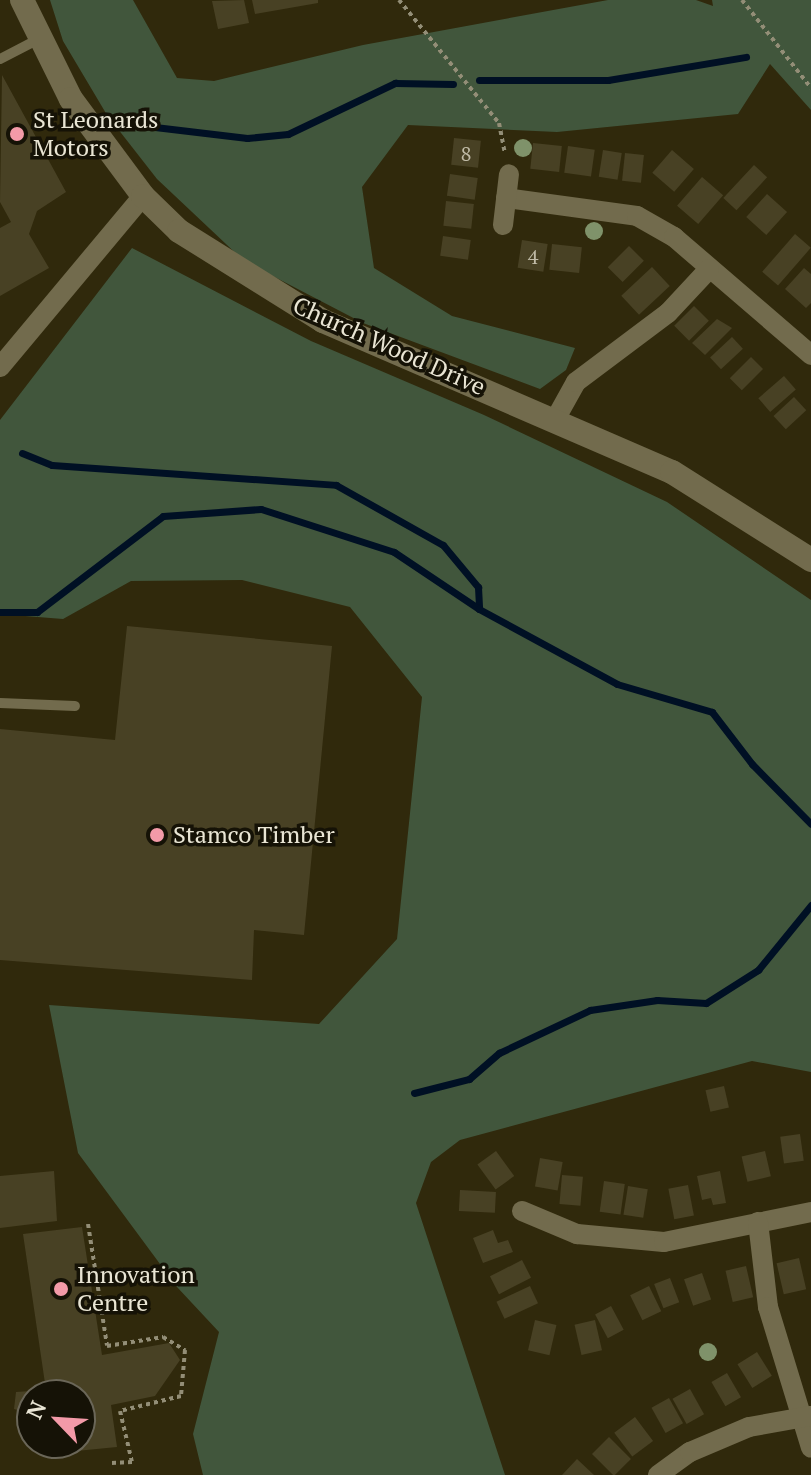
<!DOCTYPE html>
<style>
body{margin:0}
#map{position:relative;width:811px;height:1475px;overflow:hidden;background:#30290c;font-family:"PT Serif",serif}
div>[style]{position:absolute}
.forest>*{inset:0;background:#41563c}
.stream>*{height:7px;margin:-3.5px;padding:0 3.5px;transform-origin:3.5px;border-radius:3.5px;background:#001024}
.building>*{inset:0;background:#484124;transform-origin:0 0}
.path>*{height:4px;margin-top:-2px;transform-origin:0;background:repeating-linear-gradient(90deg,#938e77 0 4px,transparent 0 8px)}
.service>*{height:10px;margin:-5px;padding:0 5px;transform-origin:5px;border-radius:5px;background:#726b4d}
.minor>*{height:20px;margin:-10px;padding:0 10px;transform-origin:10px;border-radius:10px;background:#726b4d}
.tertiary>*{height:24px;margin:-12px;padding:0 12px;transform-origin:12px;border-radius:12px;background:#726b4d}
.trees>*{width:18px;height:18px;margin:-9px;border-radius:50%;background:#7f926a}
.dots>*{width:22px;height:22px;translate:-50% -50%;box-sizing:border-box;border:4px solid #151206;border-radius:50%}
span{translate:-50% -50%;white-space:nowrap;text-align:center;line-height:1.15;-webkit-text-stroke:7px #151206;paint-order:stroke}
.number-label{font-size:20px;color:#c1bca8}
.number-label span{-webkit-text-stroke-width:0}
.poi-label{font-size:24px;color:#e9e5d4}
.left{translate:0 -50%;text-align:left}
.street-label{font-size:24px;color:#e9e5d4}
.north{position:absolute;left:16px;top:1379px;width:80px;height:80px;box-sizing:border-box;background:#151206;border:2px solid #6a6658;border-radius:50%;rotate:295deg;font-size:22px;font-weight:700;line-height:32px;text-align:center;color:#e9e5d4}
.north::after{content:'';display:block;margin:auto;width:28px;height:36px;background:#f39aa8;clip-path:polygon(50% 0,100% 100%,50% 72%,0 100%)}
</style>
<div id="map">
<div class="forest">
<i style="clip-path:polygon(50px 0,133px 0,177px 78px,214px 81px,363px 45px,608px 0,696px 0,713px 6px,712px 0,811px 0,811px 110px,770px 64px,738px 114px,557px 132px,408px 125px,362px 187px,374px 268px,452px 316px,575px 348px,566px 370px,540px 389px,363px 323px,244px 261px,157px 179px,107px 115px,63px 41px)"></i>
<i style="clip-path:polygon(132px 248px,311px 341px,484px 415px,667px 502px,811px 600px,811px 1072px,752px 1061px,460px 1140px,431px 1162px,416px 1203px,505px 1475px,203px 1475px,193px 1434px,219px 1332px,177px 1287px,78px 1153px,49px 1005px,319px 1024px,397px 939px,422px 697px,350px 607px,242px 580px,131px 581px,63px 619px,0 614px,0 420px)"></i>
</div>
<div class="stream">
<i style="left:479px;top:80px;width:129px"></i>
<i style="left:608px;top:80px;width:140px;rotate:-9.5deg"></i>
<i style="left:138px;top:125px;width:110px;rotate:6.8deg"></i>
<i style="left:247px;top:138px;width:41px;rotate:-5.6deg"></i>
<i style="left:288px;top:134px;width:119px;rotate:-25.5deg"></i>
<i style="left:395px;top:83px;width:58px;rotate:1deg"></i>
<i style="left:22px;top:453px;width:32px;rotate:22deg"></i>
<i style="left:52px;top:465px;width:285px;rotate:4deg"></i>
<i style="left:336px;top:485px;width:123px;rotate:29.3deg"></i>
<i style="left:443px;top:545px;width:55px;rotate:50.2deg"></i>
<i style="left:478px;top:587px;width:22px;rotate:87deg"></i>
<i style="left:0;top:612px;width:37px"></i>
<i style="left:37px;top:612px;width:158px;rotate:-37.3deg"></i>
<i style="left:163px;top:516px;width:98px;rotate:-4.1deg"></i>
<i style="left:261px;top:509px;width:140px;rotate:17.9deg"></i>
<i style="left:394px;top:552px;width:102px;rotate:33.8deg"></i>
<i style="left:479px;top:609px;width:157px;rotate:28.5deg"></i>
<i style="left:617px;top:684px;width:99px;rotate:16.4deg"></i>
<i style="left:712px;top:712px;width:66px;rotate:52.4deg"></i>
<i style="left:752px;top:764px;width:84px;rotate:45.5deg"></i>
<i style="left:414px;top:1093px;width:57px;rotate:-14.3deg"></i>
<i style="left:469px;top:1079px;width:40px;rotate:-41deg"></i>
<i style="left:499px;top:1053px;width:101px;rotate:-25.3deg"></i>
<i style="left:590px;top:1010px;width:68px;rotate:-8.5deg"></i>
<i style="left:657px;top:1000px;width:49px;rotate:3.5deg"></i>
<i style="left:706px;top:1003px;width:62px;rotate:-32.4deg"></i>
<i style="left:758px;top:970px;width:84px;rotate:-50.8deg"></i>
</div>
<div class="building">
<i style="clip-path:polygon(244px 0,249px 23px,218px 29px,212px 1px)"></i>
<i style="clip-path:polygon(252px 0,318px 0,318px 3px,255px 14px)"></i>
<i style="clip-path:polygon(2px 75px,66px 192px,37px 211px,29px 234px,49px 268px,0 296px,0 228px,11px 222px,0 202px)"></i>
<i style="left:454px;top:138px;width:27px;height:27px;rotate:6deg"></i>
<i style="left:533px;top:143px;width:29px;height:26px;rotate:6deg"></i>
<i style="left:568px;top:146px;width:27px;height:27px;rotate:8deg"></i>
<i style="left:603px;top:150px;width:19px;height:27px;rotate:9deg"></i>
<i style="left:672px;top:150px;width:29px;height:30px;rotate:41deg"></i>
<i style="left:625px;top:153px;width:19px;height:28px;rotate:6deg"></i>
<i style="left:754px;top:165px;width:18px;height:45px;rotate:43deg"></i>
<i style="left:450px;top:174px;width:28px;height:22px;rotate:8deg"></i>
<i style="left:702px;top:177px;width:28px;height:38px;rotate:41deg"></i>
<i style="left:767px;top:194px;width:27px;height:31px;rotate:42deg"></i>
<i style="left:446px;top:201px;width:28px;height:25px;rotate:6deg"></i>
<i style="left:795px;top:234px;width:21px;height:50px;rotate:41deg"></i>
<i style="left:443px;top:236px;width:28px;height:20px;rotate:8deg"></i>
<i style="left:522px;top:240px;width:26px;height:28px;rotate:9deg"></i>
<i style="left:552px;top:244px;width:30px;height:26px;rotate:6deg"></i>
<i style="left:629px;top:246px;width:21px;height:30px;rotate:45deg"></i>
<i style="left:652px;top:267px;width:26px;height:42px;rotate:47deg"></i>
<i style="clip-path:polygon(804px 268px,811px 274px,811px 303px,806px 308px,785px 289px)"></i>
<i style="left:694px;top:306px;width:21px;height:28px;rotate:45deg"></i>
<i style="clip-path:polygon(717px 319px,732px 328px,705px 355px,692px 343px)"></i>
<i style="left:732px;top:337px;width:16px;height:30px;rotate:47deg"></i>
<i style="left:751px;top:357px;width:17px;height:30px;rotate:45deg"></i>
<i style="left:784px;top:376px;width:18px;height:34px;rotate:49deg"></i>
<i style="left:794px;top:397px;width:18px;height:28px;rotate:47deg"></i>
<i style="clip-path:polygon(127px 626px,332px 646px,304px 935px,254px 930px,252px 980px,0 960px,0 729px,115px 740px)"></i>
<i style="left:724px;top:1086px;width:22px;height:19px;rotate:77deg"></i>
<i style="left:800px;top:1134px;width:27px;height:20px;rotate:82deg"></i>
<i style="left:496px;top:1151px;width:31px;height:23px;rotate:54deg"></i>
<i style="left:765px;top:1151px;width:26px;height:24px;rotate:77deg"></i>
<i style="left:540px;top:1158px;width:23px;height:29px;rotate:10deg"></i>
<i style="clip-path:polygon(54px 1171px,57px 1221px,0 1228px,0 1176px)"></i>
<i style="clip-path:polygon(720px 1171px,726px 1203px,713px 1205px,711px 1198px,702px 1200px,697px 1176px)"></i>
<i style="left:562px;top:1175px;width:21px;height:29px;rotate:5deg"></i>
<i style="left:604px;top:1181px;width:21px;height:31px;rotate:8deg"></i>
<i style="left:688px;top:1185px;width:31px;height:20px;rotate:79deg"></i>
<i style="left:628px;top:1186px;width:20px;height:29px;rotate:9deg"></i>
<i style="left:460px;top:1190px;width:36px;height:21px;rotate:3deg"></i>
<i style="clip-path:polygon(82px 1227px,102px 1355px,169px 1343px,180px 1360px,155px 1396px,111px 1405px,117px 1447px,56px 1453px,54px 1443px,80px 1443px,80px 1395px,32px 1395px,32px 1414px,14px 1409px,16px 1392px,46px 1390px,23px 1234px)"></i>
<i style="clip-path:polygon(493px 1230px,498px 1243px,508px 1240px,513px 1252px,483px 1263px,473px 1238px)"></i>
<i style="left:799px;top:1258px;width:32px;height:23px;rotate:77deg"></i>
<i style="left:522px;top:1260px;width:20px;height:36px;rotate:63deg"></i>
<i style="left:746px;top:1266px;width:32px;height:21px;rotate:77deg"></i>
<i style="left:702px;top:1273px;width:28px;height:19px;rotate:71deg"></i>
<i style="left:670px;top:1278px;width:26px;height:17px;rotate:69deg"></i>
<i style="left:530px;top:1286px;width:19px;height:37px;rotate:65deg"></i>
<i style="left:649px;top:1286px;width:28px;height:21px;rotate:64deg"></i>
<i style="left:611px;top:1306px;width:27px;height:18px;rotate:62deg"></i>
<i style="left:535px;top:1320px;width:22px;height:31px;rotate:13deg"></i>
<i style="left:595px;top:1320px;width:31px;height:21px;rotate:77deg"></i>
<i style="left:757px;top:1352px;width:28px;height:23px;rotate:58deg"></i>
<i style="left:727px;top:1373px;width:28px;height:18px;rotate:60deg"></i>
<i style="left:690px;top:1389px;width:29px;height:20px;rotate:61deg"></i>
<i style="left:669px;top:1398px;width:29px;height:20px;rotate:61deg"></i>
<i style="left:635px;top:1417px;width:30px;height:26px;rotate:53deg"></i>
<i style="left:609px;top:1437px;width:31px;height:24px;rotate:45deg"></i>
<i style="clip-path:polygon(577px 1459px,594px 1475px,562px 1475px)"></i>
</div>
<div class="path">
<i style="left:399px;top:0;width:159px;rotate:50.9deg"></i>
<i style="left:499px;top:123px;width:31px;rotate:79deg"></i>
<i style="left:742px;top:0;width:112px;rotate:51.9deg"></i>
<i style="left:88px;top:1224px;width:123px;rotate:81.1deg"></i>
<i style="left:107px;top:1346px;width:57px;rotate:-9.1deg"></i>
<i style="left:163px;top:1337px;width:26px;rotate:31deg"></i>
<i style="left:185px;top:1350px;width:46px;rotate:95deg"></i>
<i style="left:181px;top:1396px;width:63px;rotate:166.2deg"></i>
<i style="left:120px;top:1411px;width:52px;rotate:76.8deg"></i>
<i style="left:132px;top:1462px;width:21px;rotate:177deg"></i>
</div>
<div class="service">
<i style="left:0;top:59px;width:42px;rotate:-27.2deg"></i>
<i style="left:0;top:703px;width:75px;rotate:2.3deg"></i>
</div>
<div class="minor">
<i style="left:506px;top:198px;width:132px;rotate:7.8deg"></i>
<i style="left:637px;top:216px;width:43px;rotate:29.6deg"></i>
<i style="left:674px;top:237px;width:181px;rotate:40.7deg"></i>
<i style="left:503px;top:225px;width:51px;rotate:-83.3deg"></i>
<i style="left:0;top:367px;width:223px;rotate:-50.1deg"></i>
<i style="left:556px;top:418px;width:41px;rotate:-60.9deg"></i>
<i style="left:576px;top:382px;width:115px;rotate:-36.9deg"></i>
<i style="left:668px;top:313px;width:60px;rotate:-47deg"></i>
<i style="left:522px;top:1211px;width:60px;rotate:22.7deg"></i>
<i style="left:577px;top:1234px;width:87px;rotate:5.3deg"></i>
<i style="left:664px;top:1242px;width:150px;rotate:-11.5deg"></i>
<i style="left:758px;top:1222px;width:86px;rotate:83.3deg"></i>
<i style="left:768px;top:1307px;width:147px;rotate:73deg"></i>
<i style="left:658px;top:1475px;width:39px;rotate:-36deg"></i>
<i style="left:690px;top:1452px;width:64px;rotate:-23deg"></i>
<i style="left:749px;top:1427px;width:63px;rotate:-10.1deg"></i>
</div>
<div class="tertiary">
<i style="left:22px;top:0;width:110px;rotate:63.7deg"></i>
<i style="left:71px;top:99px;width:121px;rotate:53.4deg"></i>
<i style="left:143px;top:196px;width:50px;rotate:44.2deg"></i>
<i style="left:179px;top:231px;width:170px;rotate:32deg"></i>
<i style="left:323px;top:321px;width:380px;rotate:23.4deg"></i>
<i style="left:672px;top:472px;width:165px;rotate:32.3deg"></i>
</div>
<div class="trees">
<i style="left:523px;top:148px"></i>
<i style="left:594px;top:231px"></i>
<i style="left:708px;top:1352px"></i>
</div>
<div class="dots">
<i style="left:17px;top:134px;background:#f39aa8"></i>
<i style="left:157px;top:835px;background:#f39aa8"></i>
<i style="left:61px;top:1289px;background:#f39aa8"></i>
</div>
<div class="number-label">
<span style="left:466px;top:153px">8</span>
<span style="left:533px;top:256px">4</span>
</div>
<div class="poi-label">
<span class="left" style="left:33px;top:134px">St Leonards<br>Motors</span>
<span class="left" style="left:173px;top:835px">Stamco Timber</span>
<span class="left" style="left:77px;top:1289px">Innovation<br>Centre</span>
</div>
<div class="street-label">
<span style="left:389px;top:346px;rotate:24deg">Church Wood Drive</span>
</div>
<div class="north">N</div>
</div>
